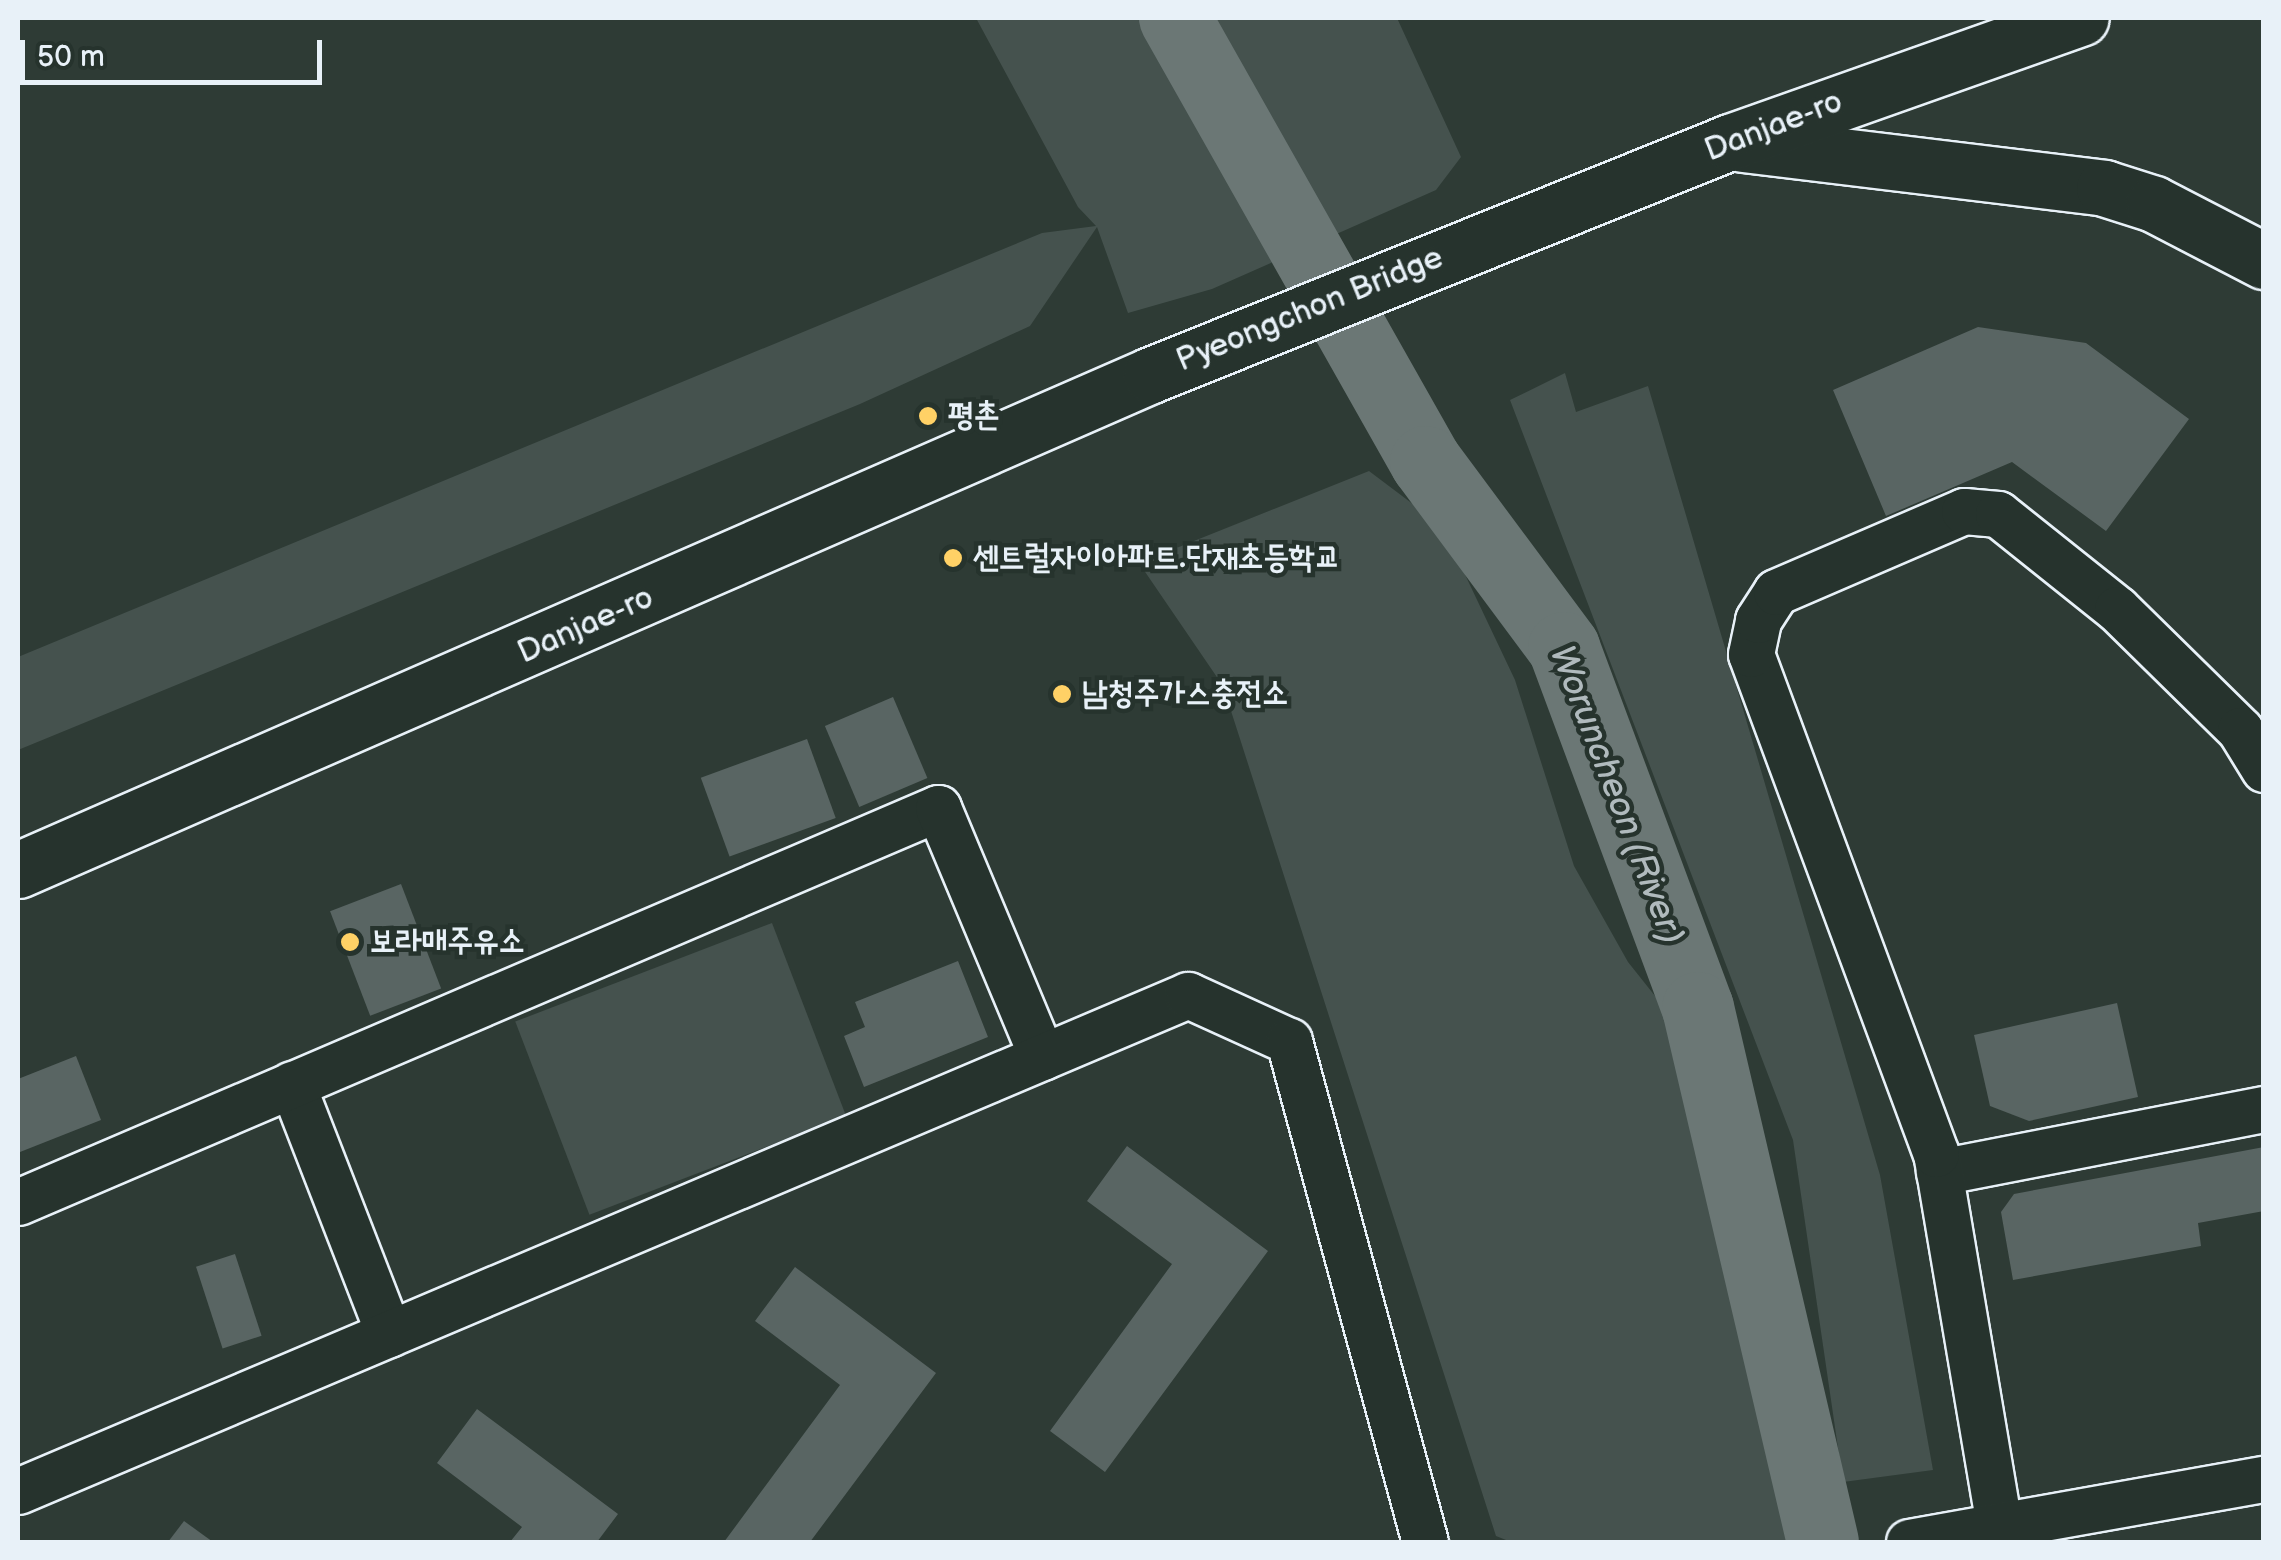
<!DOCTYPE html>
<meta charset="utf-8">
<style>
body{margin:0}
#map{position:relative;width:2281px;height:1560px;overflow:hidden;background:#2e3b35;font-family:"Balsamiq Sans","Poor Story",sans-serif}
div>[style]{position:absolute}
.green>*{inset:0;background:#45524e;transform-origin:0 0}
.river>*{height:72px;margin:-36px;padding:0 36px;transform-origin:36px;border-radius:36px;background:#6b7775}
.building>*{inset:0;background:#596563;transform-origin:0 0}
.roads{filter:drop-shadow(2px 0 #e8f1f8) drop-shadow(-2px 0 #e8f1f8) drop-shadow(0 2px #e8f1f8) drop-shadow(0 -2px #e8f1f8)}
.minor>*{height:45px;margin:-22.5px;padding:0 22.5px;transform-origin:22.5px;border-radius:22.5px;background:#26332d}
.tertiary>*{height:55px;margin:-27.5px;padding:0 27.5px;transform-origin:27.5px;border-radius:27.5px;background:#26332d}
.dots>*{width:28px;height:28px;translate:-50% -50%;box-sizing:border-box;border:5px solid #26332d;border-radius:50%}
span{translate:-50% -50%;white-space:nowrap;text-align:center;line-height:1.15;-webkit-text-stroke:9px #26332d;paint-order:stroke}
.street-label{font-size:32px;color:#e8f1f8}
.poi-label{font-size:32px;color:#e8f1f8;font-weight:700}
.left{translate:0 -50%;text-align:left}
.water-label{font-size:35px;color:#b0babd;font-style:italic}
.frame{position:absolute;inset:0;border:20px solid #e8f1f8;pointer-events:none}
.scale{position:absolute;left:20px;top:40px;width:302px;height:45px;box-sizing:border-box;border:5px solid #e8f1f8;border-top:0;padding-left:12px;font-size:30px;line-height:35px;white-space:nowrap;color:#e8f1f8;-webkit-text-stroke:8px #26332d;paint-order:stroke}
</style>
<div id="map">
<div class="green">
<i style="clip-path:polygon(976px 18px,1397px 18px,1461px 157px,1436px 190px,1212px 289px,1128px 313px,1097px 227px,1030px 326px,860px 404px,18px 750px,18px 657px,1042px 233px,1096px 226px,1078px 207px)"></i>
<i style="clip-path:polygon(1565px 373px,1576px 412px,1648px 386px,1880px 1175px,1933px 1470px,1843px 1482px,1793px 1140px,1510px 400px)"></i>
<i style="clip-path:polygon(1369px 471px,1442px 526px,1515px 680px,1574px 866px,1628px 962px,1667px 1011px,1807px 1542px,1511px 1542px,1496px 1536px,1223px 686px,1139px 563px)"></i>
<i style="left:772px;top:923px;width:207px;height:275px;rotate:69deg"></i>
</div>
<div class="river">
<i style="left:1175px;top:18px;width:510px;rotate:60.52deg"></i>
<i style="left:1426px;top:462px;width:232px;rotate:53.4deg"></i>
<i style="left:1564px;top:648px;width:384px;rotate:69.6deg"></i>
<i style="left:1698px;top:1008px;width:548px;rotate:76.83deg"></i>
</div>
<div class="building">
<i style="clip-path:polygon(1978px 327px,2086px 343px,2189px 419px,2106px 531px,2012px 462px,1886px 516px,1833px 390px)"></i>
<i style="left:893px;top:697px;width:88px;height:74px;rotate:67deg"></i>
<i style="left:807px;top:739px;width:84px;height:113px;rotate:70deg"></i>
<i style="left:401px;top:884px;width:112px;height:76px;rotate:69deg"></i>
<i style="clip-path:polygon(958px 961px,988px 1037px,864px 1087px,844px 1036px,865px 1027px,855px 1002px)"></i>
<i style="clip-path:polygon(2117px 1003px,2138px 1097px,2029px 1121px,1990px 1106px,1974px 1035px)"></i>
<i style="clip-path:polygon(76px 1056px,101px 1120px,20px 1152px,18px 1079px)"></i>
<i style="clip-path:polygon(1127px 1146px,1268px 1251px,1105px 1472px,1050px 1431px,1172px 1264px,1087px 1201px)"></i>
<i style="clip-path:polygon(2264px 1147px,2264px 1211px,2198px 1223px,2201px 1246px,2013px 1280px,2001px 1212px,2014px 1194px)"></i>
<i style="left:235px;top:1254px;width:86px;height:41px;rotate:72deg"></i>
<i style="clip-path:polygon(795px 1267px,936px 1373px,810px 1542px,724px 1542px,840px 1385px,755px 1321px)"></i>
<i style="clip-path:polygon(477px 1409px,618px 1514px,597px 1542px,510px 1542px,522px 1527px,437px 1463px)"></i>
<i style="clip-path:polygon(184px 1521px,213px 1542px,168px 1542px)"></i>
</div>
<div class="roads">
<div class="minor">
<i style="left:292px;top:1084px;width:268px;rotate:68.8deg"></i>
<i style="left:1939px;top:1172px;width:331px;rotate:-11deg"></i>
<i style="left:18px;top:1202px;width:1001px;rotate:-23.18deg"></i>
<i style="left:938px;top:808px;width:270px;rotate:67.3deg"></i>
<i style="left:18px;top:1491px;width:1271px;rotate:-22.97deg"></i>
<i style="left:1188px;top:995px;width:111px;rotate:24.5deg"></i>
<i style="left:1289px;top:1041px;width:519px;rotate:74.81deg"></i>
<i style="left:1999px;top:1525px;width:376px;rotate:-99.6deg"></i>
<i style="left:1936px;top:1154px;width:533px;rotate:-110.3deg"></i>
<i style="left:1751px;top:654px;width:35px;rotate:-78deg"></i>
<i style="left:1758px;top:620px;width:33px;rotate:-57deg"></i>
<i style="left:1776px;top:592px;width:205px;rotate:-23.3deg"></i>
<i style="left:1964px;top:511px;width:34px;rotate:5deg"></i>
<i style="left:1998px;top:514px;width:152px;rotate:38.6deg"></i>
<i style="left:2117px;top:609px;width:173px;rotate:44.5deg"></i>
<i style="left:2240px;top:730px;width:46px;rotate:58.4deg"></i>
<i style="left:1909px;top:1542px;width:361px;rotate:-10.1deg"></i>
</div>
<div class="tertiary">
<i style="left:1743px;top:144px;width:364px;rotate:6.9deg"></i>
<i style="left:2104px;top:188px;width:52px;rotate:17.7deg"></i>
<i style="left:2154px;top:204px;width:124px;rotate:27.4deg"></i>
<i style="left:18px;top:870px;width:1236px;rotate:-23.6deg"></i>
<i style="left:1151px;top:375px;width:624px;rotate:-21.92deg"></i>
<i style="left:1730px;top:142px;width:372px;rotate:-19.5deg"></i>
</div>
</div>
<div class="dots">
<i style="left:928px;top:416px;background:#ffd166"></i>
<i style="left:953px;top:558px;background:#ffd166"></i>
<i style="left:1062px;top:694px;background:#ffd166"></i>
<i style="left:350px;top:942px;background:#ffd166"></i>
</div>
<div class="street-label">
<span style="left:1774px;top:127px;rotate:-21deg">Danjae-ro</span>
<span style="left:1310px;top:310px;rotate:-22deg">Pyeongchon Bridge</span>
<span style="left:586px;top:626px;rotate:-24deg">Danjae-ro</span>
</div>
<div class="poi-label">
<span class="left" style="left:948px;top:416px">평촌</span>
<span class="left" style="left:973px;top:558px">센트럴자이아파트.단재초등학교</span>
<span class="left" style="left:1082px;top:694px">남청주가스충전소</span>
<span class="left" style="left:370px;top:942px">보라매주유소</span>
</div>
<div class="water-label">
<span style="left:1616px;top:795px;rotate:69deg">Woruncheon (River)</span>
</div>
<div class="frame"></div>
<div class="scale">50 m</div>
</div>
